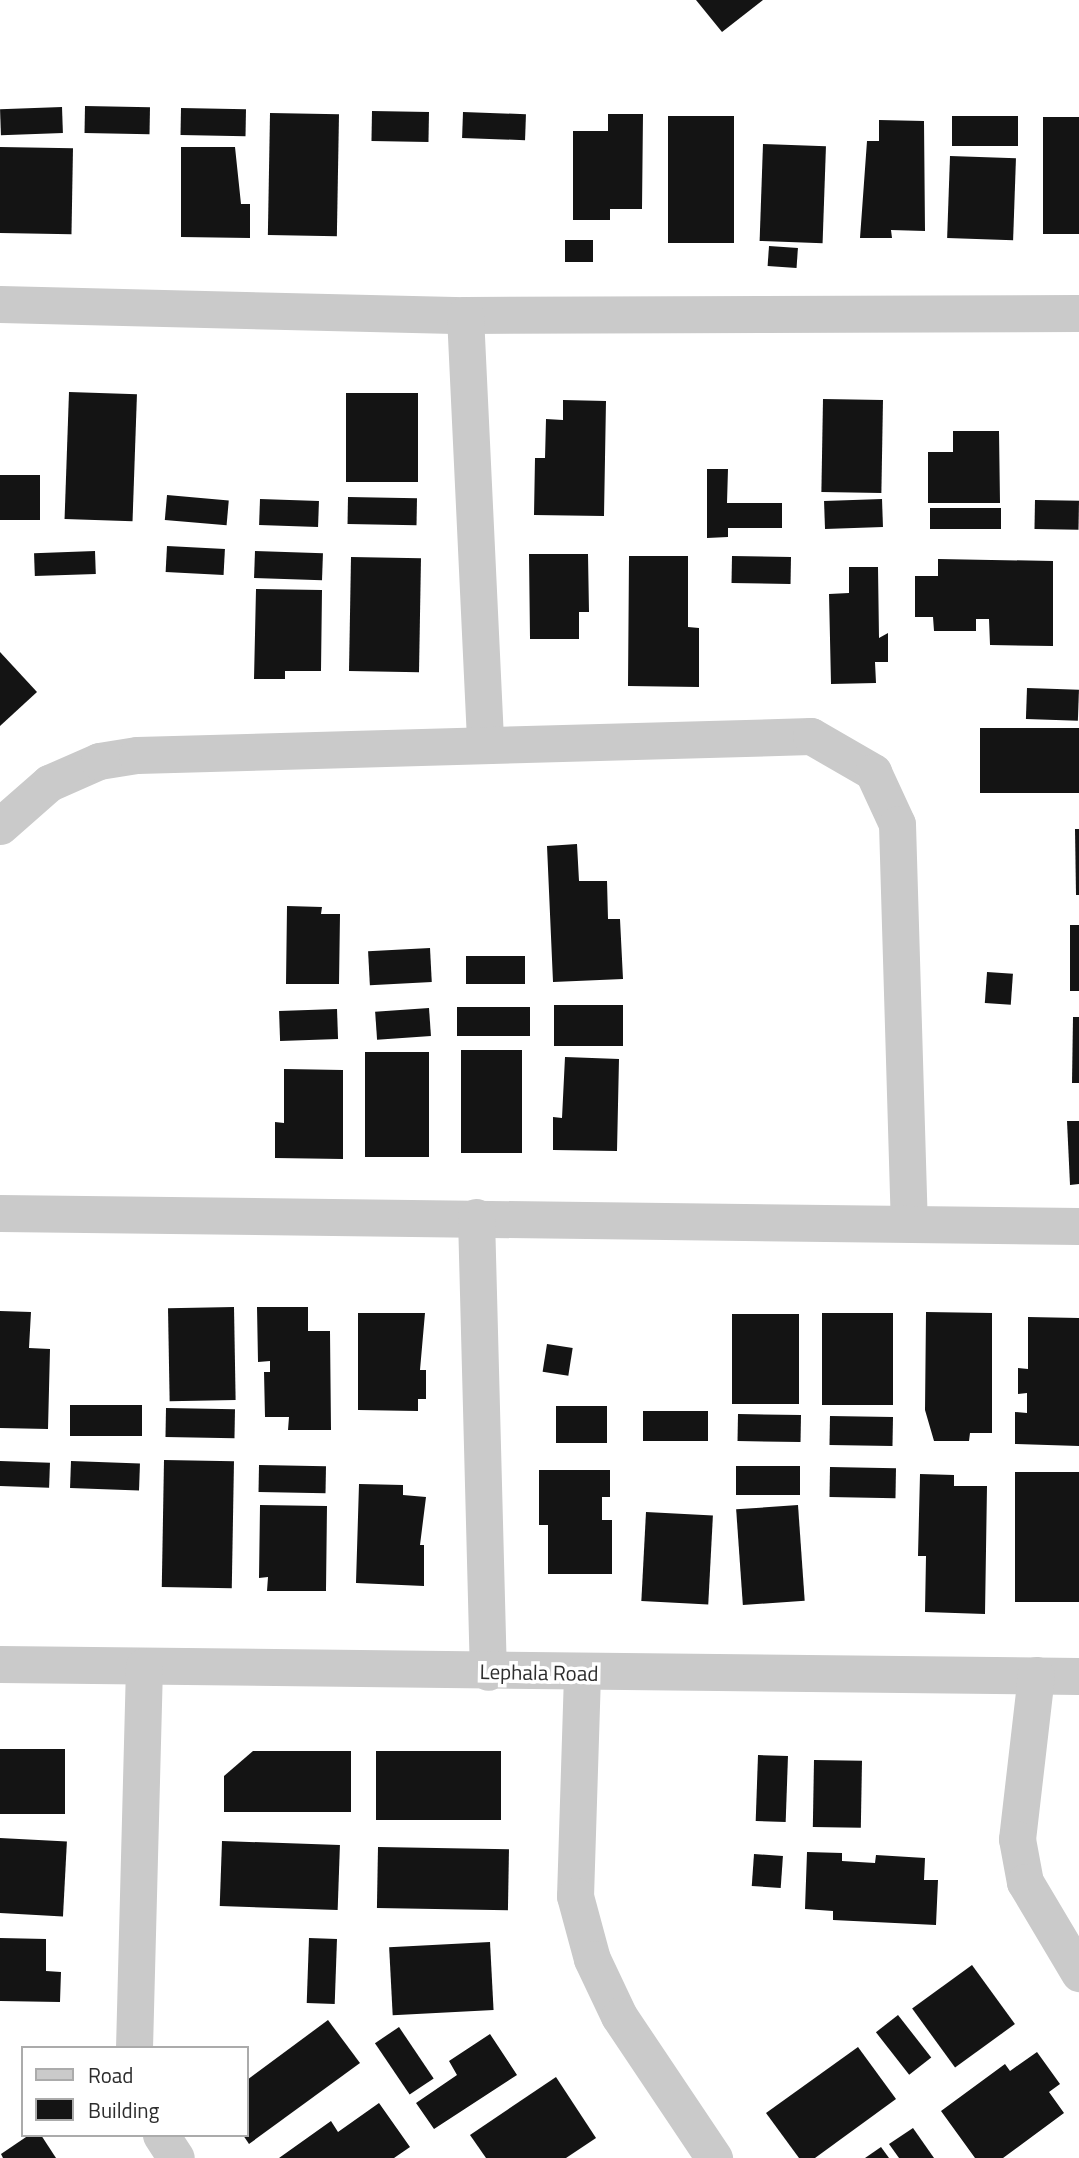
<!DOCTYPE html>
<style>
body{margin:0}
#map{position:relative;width:1079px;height:2158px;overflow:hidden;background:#fff;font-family:"Titillium Web",sans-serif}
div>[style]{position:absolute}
.building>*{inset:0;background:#141414;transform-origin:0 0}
.minor>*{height:37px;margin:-18.5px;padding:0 18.5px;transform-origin:18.5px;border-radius:18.5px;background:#cacaca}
span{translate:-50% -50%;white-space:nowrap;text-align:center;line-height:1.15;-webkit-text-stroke:7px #fff;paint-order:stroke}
.street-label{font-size:21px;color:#2d2d2d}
.legend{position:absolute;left:21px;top:2046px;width:228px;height:91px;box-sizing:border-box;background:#fff;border:2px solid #ababab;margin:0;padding:9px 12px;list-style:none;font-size:21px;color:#2d2d2d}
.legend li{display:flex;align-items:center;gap:14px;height:35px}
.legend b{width:35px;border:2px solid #ababab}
</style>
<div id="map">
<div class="building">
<i style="clip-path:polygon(696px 0,763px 0,722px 32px)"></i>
<i style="left:85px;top:106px;width:65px;height:27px;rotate:1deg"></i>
<i style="left:62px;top:107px;width:26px;height:62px;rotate:88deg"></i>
<i style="left:181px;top:108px;width:65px;height:27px;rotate:1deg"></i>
<i style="left:372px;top:111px;width:57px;height:30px;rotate:1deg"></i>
<i style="left:463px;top:112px;width:63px;height:26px;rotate:2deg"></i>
<i style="left:270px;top:113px;width:69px;height:122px;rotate:1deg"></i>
<i style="clip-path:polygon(608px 114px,643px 114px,642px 209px,610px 209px,610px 220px,573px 220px,573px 131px,608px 131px)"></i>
<i style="left:668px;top:116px;width:66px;height:127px"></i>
<i style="left:952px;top:116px;width:66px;height:30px"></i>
<i style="left:1043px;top:117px;width:36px;height:117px"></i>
<i style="clip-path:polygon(879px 120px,924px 121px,925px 231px,891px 230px,892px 238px,860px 238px,867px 141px,879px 141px)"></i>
<i style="left:763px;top:144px;width:63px;height:97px;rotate:2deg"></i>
<i style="left:0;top:147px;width:73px;height:86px;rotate:1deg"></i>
<i style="clip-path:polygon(181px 147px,235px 147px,241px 204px,250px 204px,250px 238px,181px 237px)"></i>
<i style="left:950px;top:156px;width:66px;height:82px;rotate:2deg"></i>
<i style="left:565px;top:240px;width:28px;height:22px"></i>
<i style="left:769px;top:246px;width:29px;height:20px;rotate:4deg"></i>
<i style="left:69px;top:392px;width:68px;height:127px;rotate:2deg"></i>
<i style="left:346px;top:393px;width:72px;height:89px"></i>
<i style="left:823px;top:399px;width:60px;height:93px;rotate:1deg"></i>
<i style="clip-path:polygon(563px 400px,606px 401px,604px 516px,534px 515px,535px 458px,545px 458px,546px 419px,563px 420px)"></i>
<i style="clip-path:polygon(953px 431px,999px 431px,1000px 503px,928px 503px,928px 452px,953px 452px)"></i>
<i style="clip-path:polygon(707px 469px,728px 469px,727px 503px,782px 503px,782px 528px,728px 528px,728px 537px,707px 538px)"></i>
<i style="left:0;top:475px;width:40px;height:45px"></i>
<i style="left:167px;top:495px;width:62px;height:25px;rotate:5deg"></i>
<i style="left:348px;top:497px;width:69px;height:27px;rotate:1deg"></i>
<i style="left:260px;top:499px;width:59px;height:26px;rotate:2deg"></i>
<i style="left:882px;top:499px;width:28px;height:58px;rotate:88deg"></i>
<i style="left:1035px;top:500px;width:44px;height:29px;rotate:1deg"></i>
<i style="left:930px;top:508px;width:71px;height:21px"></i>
<i style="left:167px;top:546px;width:58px;height:26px;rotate:3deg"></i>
<i style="left:95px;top:551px;width:23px;height:61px;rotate:88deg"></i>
<i style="left:255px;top:551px;width:68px;height:27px;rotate:2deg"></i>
<i style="clip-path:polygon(529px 554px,588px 554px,589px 612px,579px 612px,579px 639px,530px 639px)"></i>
<i style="clip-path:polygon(629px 556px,688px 556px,688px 627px,699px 628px,699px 687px,628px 686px)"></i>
<i style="left:732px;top:556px;width:59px;height:27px;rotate:1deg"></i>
<i style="left:351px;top:557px;width:70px;height:114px;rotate:1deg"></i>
<i style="clip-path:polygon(938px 559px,1053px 561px,1053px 646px,990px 645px,989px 619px,976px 619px,976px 631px,934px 631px,933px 617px,915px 617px,915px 576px,938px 576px)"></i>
<i style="clip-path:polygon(849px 567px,878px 567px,879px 638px,888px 633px,888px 662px,875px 662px,876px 683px,831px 684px,829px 594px,849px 593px)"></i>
<i style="clip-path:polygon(256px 589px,322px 590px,321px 671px,285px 671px,285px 679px,254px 679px)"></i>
<i style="clip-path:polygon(0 652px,37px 692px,0 726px)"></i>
<i style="left:1027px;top:688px;width:52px;height:31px;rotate:2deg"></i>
<i style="left:980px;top:728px;width:99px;height:65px"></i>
<i style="clip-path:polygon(1075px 829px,1079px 829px,1079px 895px,1076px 895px)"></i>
<i style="clip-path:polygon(577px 844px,579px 881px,607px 881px,608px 919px,620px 919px,623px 979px,553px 982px,547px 846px)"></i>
<i style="clip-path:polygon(287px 906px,322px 907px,321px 914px,340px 914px,339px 984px,286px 984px)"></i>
<i style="left:1070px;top:925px;width:9px;height:66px"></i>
<i style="left:430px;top:948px;width:34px;height:62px;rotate:87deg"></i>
<i style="left:466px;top:956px;width:59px;height:28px"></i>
<i style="left:987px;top:972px;width:26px;height:31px;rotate:4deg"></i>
<i style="left:623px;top:1005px;width:41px;height:69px;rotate:90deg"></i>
<i style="left:457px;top:1007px;width:73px;height:29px"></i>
<i style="left:429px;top:1008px;width:28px;height:54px;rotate:86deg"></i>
<i style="left:337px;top:1009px;width:30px;height:58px;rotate:88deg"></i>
<i style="clip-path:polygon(1073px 1017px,1079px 1017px,1079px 1083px,1072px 1083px)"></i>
<i style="left:461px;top:1050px;width:61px;height:103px"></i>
<i style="left:365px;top:1052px;width:64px;height:105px"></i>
<i style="clip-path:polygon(565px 1057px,619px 1059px,617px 1151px,553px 1150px,553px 1117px,562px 1118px)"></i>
<i style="clip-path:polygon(284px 1069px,343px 1070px,343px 1159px,275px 1158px,275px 1122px,284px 1123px)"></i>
<i style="clip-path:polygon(1067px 1121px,1079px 1121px,1079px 1184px,1070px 1185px)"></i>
<i style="left:234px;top:1307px;width:93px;height:66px;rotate:89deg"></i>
<i style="clip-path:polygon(257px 1307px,308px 1307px,308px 1331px,330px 1331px,331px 1430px,288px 1430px,289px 1417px,265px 1417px,264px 1372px,270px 1372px,270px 1361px,258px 1362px)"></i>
<i style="clip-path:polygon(0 1311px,31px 1312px,29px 1348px,50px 1349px,48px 1429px,0 1428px)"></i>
<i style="clip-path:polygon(926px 1312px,992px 1313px,992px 1433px,970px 1433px,969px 1441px,934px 1441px,925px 1410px)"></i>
<i style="clip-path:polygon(358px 1313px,425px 1313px,420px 1370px,426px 1370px,426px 1399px,418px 1399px,418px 1411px,358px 1410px)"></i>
<i style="left:822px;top:1313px;width:71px;height:92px"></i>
<i style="left:732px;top:1314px;width:67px;height:90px"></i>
<i style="clip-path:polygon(1028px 1317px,1079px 1318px,1079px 1446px,1015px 1444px,1015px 1412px,1027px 1413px,1027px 1393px,1018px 1394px,1018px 1368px,1028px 1369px)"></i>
<i style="left:547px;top:1344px;width:26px;height:28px;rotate:9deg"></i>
<i style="left:142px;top:1405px;width:31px;height:72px;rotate:90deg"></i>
<i style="left:556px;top:1406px;width:51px;height:37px"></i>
<i style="left:166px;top:1408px;width:69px;height:29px;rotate:1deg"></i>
<i style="left:643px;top:1411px;width:65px;height:30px"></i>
<i style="left:738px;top:1414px;width:63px;height:27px;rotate:1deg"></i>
<i style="left:830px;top:1416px;width:63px;height:29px;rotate:1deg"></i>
<i style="left:164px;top:1460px;width:70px;height:127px;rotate:1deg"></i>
<i style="left:0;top:1461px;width:50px;height:25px;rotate:2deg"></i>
<i style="left:71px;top:1461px;width:69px;height:27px;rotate:2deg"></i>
<i style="left:259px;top:1465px;width:67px;height:27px;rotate:1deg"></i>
<i style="left:736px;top:1466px;width:64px;height:29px"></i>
<i style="left:830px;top:1467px;width:66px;height:30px;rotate:1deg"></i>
<i style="clip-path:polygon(539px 1470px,610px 1470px,610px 1497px,602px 1497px,602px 1520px,612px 1520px,612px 1574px,548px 1574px,548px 1525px,539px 1525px)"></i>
<i style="left:1015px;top:1472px;width:64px;height:130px"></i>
<i style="clip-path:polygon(920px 1474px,954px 1475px,954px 1486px,987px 1486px,985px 1614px,925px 1612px,926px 1556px,918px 1556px)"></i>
<i style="clip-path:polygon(359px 1484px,403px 1485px,403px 1495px,426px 1497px,420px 1545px,424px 1545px,424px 1586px,356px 1583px)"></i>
<i style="clip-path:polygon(260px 1505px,327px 1506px,326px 1591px,267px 1591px,268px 1577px,259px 1578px)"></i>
<i style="left:798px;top:1505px;width:96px;height:62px;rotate:86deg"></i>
<i style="left:646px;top:1512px;width:67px;height:89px;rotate:3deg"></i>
<i style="left:0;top:1749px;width:65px;height:65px"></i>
<i style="clip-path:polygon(253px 1751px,351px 1751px,351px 1812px,224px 1812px,224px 1776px)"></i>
<i style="left:376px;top:1751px;width:125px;height:69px"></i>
<i style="left:758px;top:1755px;width:30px;height:66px;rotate:2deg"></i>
<i style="left:814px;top:1760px;width:48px;height:67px;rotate:1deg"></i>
<i style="left:0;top:1838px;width:67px;height:75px;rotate:3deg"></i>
<i style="left:222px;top:1841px;width:118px;height:65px;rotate:2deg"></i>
<i style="left:378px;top:1847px;width:131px;height:61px;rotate:1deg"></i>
<i style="clip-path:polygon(807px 1852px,842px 1853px,842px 1861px,875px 1863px,876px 1855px,925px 1858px,924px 1880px,938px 1880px,936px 1925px,833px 1920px,833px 1911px,805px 1909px)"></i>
<i style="left:754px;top:1854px;width:29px;height:32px;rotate:4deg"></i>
<i style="clip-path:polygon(0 1938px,46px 1939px,46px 1971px,61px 1972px,60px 2002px,0 2001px)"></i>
<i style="left:309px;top:1938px;width:28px;height:65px;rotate:2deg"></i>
<i style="left:490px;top:1942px;width:68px;height:101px;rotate:87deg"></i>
<i style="left:972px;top:1965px;width:73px;height:74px;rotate:54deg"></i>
<i style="left:898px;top:2015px;width:54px;height:28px;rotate:52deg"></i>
<i style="clip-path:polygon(328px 2020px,360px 2063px,249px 2144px,243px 2135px,247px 2080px)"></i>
<i style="left:399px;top:2027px;width:62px;height:29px;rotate:56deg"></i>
<i style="clip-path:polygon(490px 2034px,517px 2075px,434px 2129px,416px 2103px,457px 2075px,449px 2061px)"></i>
<i style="clip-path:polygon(858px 2047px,896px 2099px,815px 2158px,799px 2158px,766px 2113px)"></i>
<i style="clip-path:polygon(1037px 2052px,1060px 2084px,1049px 2092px,1064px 2113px,1003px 2158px,975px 2158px,941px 2111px,1005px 2064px,1010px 2071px)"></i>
<i style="clip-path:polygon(556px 2077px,596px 2138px,566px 2158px,486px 2158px,470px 2135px)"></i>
<i style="clip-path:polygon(379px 2103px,410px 2147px,394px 2158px,279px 2158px,331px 2121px,338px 2132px)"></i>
<i style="clip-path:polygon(913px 2128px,934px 2158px,899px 2158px,889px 2144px)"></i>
<i style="clip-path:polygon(29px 2135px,41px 2135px,56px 2158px,3px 2158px,1px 2154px)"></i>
<i style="clip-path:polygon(881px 2147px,889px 2158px,865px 2158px)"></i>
</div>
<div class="minor">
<i style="left:0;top:304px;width:465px;rotate:1.4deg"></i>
<i style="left:465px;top:315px;width:614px;rotate:-0.19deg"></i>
<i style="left:465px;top:315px;width:428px;rotate:87.3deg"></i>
<i style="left:0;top:826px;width:65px;rotate:-41.3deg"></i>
<i style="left:49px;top:783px;width:55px;rotate:-23.7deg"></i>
<i style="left:99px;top:761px;width:38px;rotate:-9deg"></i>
<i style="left:137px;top:755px;width:674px;rotate:-1.61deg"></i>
<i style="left:811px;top:736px;width:72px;rotate:30.1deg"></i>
<i style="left:873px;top:772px;width:57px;rotate:65.2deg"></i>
<i style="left:897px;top:824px;width:397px;rotate:88.3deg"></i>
<i style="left:0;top:1213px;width:1079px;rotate:0.69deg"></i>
<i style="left:476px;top:1217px;width:455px;rotate:88.5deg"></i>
<i style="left:0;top:1664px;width:1079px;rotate:0.64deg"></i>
<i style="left:582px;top:1674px;width:222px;rotate:91.8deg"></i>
<i style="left:575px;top:1896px;width:65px;rotate:74.9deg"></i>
<i style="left:592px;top:1959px;width:63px;rotate:64.7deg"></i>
<i style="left:619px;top:2016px;width:171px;rotate:56.2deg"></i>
<i style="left:1036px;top:1675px;width:165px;rotate:96.6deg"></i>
<i style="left:1017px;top:1839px;width:44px;rotate:79.5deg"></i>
<i style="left:1025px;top:1882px;width:106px;rotate:59.3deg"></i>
<i style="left:134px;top:2048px;width:382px;rotate:-88.5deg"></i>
<i style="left:161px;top:2135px;width:27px;rotate:57deg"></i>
</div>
<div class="street-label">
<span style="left:539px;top:1672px;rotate:1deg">Lephala Road</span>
</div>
<ul class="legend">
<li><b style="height:9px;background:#cacaca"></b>Road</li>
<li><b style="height:19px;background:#141414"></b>Building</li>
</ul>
</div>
